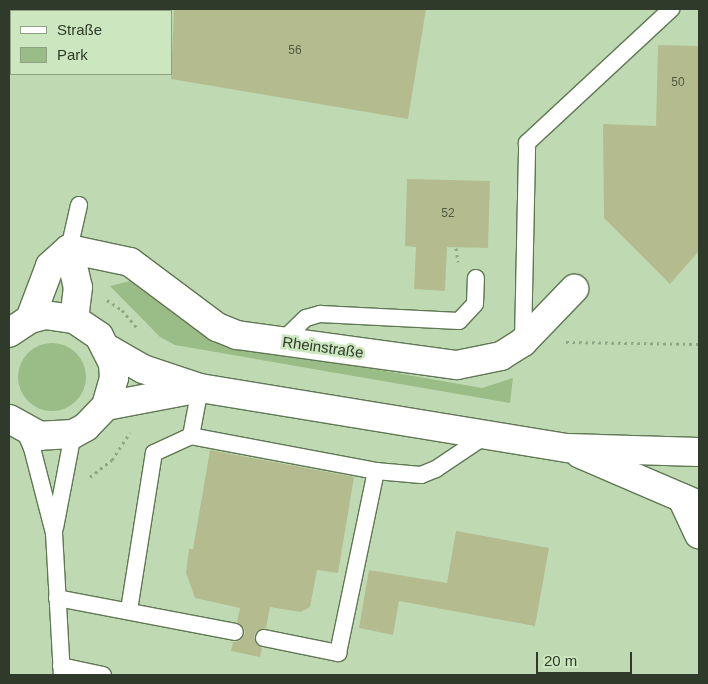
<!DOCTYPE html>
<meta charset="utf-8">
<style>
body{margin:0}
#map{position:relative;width:708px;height:684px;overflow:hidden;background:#bfdab2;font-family:Arial,sans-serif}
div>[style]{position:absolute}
.green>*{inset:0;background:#9abd88}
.round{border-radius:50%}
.building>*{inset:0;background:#b4bc8f}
.path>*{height:3px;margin-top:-1.5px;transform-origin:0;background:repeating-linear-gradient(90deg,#91a686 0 2.5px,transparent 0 6.5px)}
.roads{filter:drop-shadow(1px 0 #5f7753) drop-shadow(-1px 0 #5f7753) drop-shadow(0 1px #5f7753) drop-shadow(0 -1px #5f7753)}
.lane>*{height:16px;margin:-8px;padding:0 8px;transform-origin:8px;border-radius:8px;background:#fff}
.street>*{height:28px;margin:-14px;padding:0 14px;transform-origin:14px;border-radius:14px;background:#fff}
.secondary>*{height:28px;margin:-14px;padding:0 14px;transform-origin:14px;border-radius:14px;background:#fff}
span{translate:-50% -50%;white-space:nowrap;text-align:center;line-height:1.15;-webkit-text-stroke:5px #cce7bf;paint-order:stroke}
.number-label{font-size:12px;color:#515a43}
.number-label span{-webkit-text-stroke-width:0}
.street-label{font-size:15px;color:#303a2a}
.frame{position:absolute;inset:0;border:10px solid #303a2a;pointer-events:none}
.legend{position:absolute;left:10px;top:10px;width:162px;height:65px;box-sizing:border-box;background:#cce7bf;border:1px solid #8ea283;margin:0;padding:6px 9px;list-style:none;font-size:15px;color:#303a2a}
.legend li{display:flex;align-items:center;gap:10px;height:25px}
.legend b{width:25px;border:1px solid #8ea283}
.scale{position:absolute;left:536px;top:652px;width:96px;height:22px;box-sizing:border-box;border:2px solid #303a2a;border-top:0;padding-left:6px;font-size:15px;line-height:18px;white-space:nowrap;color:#303a2a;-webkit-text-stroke:4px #cce7bf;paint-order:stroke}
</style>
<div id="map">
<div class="green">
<i style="clip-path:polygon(130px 281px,145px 287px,220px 342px,482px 388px,513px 378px,510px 403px,175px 345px,160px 337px,110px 286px)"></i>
<i class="round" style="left:18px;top:343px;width:68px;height:68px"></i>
</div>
<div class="building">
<i style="clip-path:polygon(174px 9px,426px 9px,408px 119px,171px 79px)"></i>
<i style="clip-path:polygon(658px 45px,699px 46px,699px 251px,670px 284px,604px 218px,603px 124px,656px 126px)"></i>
<i style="clip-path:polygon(407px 179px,490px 181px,488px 248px,447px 247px,445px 291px,414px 289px,416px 247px,405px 246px)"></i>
<i style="clip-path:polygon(210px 450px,354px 477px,338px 573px,317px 570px,310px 607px,301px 612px,270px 607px,266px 628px,257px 631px,254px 636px,257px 645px,262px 648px,260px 657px,231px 651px,233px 642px,239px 641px,245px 634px,244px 628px,237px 622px,240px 608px,195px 598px,186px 573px,189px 549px,193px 549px)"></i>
<i style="clip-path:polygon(456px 531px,549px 548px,535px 626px,399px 601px,393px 635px,359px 628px,369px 570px,447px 583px)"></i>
</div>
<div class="path">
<i style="left:456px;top:248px;width:14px;rotate:82deg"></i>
<i style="left:107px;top:300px;width:18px;rotate:34deg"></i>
<i style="left:122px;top:310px;width:25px;rotate:50deg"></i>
<i style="left:566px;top:342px;width:133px;rotate:0.9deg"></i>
<i style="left:90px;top:477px;width:28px;rotate:-38deg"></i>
<i style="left:112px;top:460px;width:33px;rotate:-57deg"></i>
</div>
<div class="roads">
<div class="lane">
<i style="left:69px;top:249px;width:45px;rotate:-77.2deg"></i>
<i style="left:282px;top:341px;width:33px;rotate:-44deg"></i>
<i style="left:306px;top:318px;width:15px;rotate:-16deg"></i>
<i style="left:320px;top:314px;width:139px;rotate:2.9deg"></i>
<i style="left:459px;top:321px;width:23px;rotate:-47deg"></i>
<i style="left:475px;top:304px;width:26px;rotate:-88deg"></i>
<i style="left:523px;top:342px;width:199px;rotate:-88.8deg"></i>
<i style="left:527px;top:143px;width:197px;rotate:-42.9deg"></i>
<i style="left:24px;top:430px;width:20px;rotate:66deg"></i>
<i style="left:32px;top:448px;width:88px;rotate:75.5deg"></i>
<i style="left:54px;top:533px;width:142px;rotate:86.8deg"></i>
<i style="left:191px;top:436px;width:49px;rotate:-79.4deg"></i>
<i style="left:55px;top:528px;width:96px;rotate:-79.2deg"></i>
<i style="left:57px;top:598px;width:181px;rotate:10.8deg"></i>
<i style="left:129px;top:610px;width:159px;rotate:-81deg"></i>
<i style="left:154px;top:453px;width:41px;rotate:-24.7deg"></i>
<i style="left:191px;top:436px;width:188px;rotate:10.7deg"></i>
<i style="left:264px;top:638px;width:76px;rotate:11.5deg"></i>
<i style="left:338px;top:653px;width:186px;rotate:-78.2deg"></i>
<i style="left:376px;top:471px;width:45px;rotate:5.1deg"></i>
<i style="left:421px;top:475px;width:16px;rotate:-22deg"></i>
<i style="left:436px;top:469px;width:63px;rotate:-33.9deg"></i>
<i style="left:61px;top:666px;width:43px;rotate:12.1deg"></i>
</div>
<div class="street">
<i style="left:69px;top:249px;width:39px;rotate:77deg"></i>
<i style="left:78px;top:287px;width:32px;rotate:97deg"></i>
<i style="left:30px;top:319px;width:57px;rotate:-69.3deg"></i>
<i style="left:50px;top:266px;width:25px;rotate:-42deg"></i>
<i style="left:69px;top:249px;width:62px;rotate:12deg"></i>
<i style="left:130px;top:262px;width:109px;rotate:36.8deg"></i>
<i style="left:217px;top:327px;width:22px;rotate:22deg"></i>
<i style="left:237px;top:335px;width:222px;rotate:7.8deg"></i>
<i style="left:457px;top:365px;width:45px;rotate:-11.6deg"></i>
<i style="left:501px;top:356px;width:26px;rotate:-32deg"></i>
<i style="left:523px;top:342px;width:74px;rotate:-46.1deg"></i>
</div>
<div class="secondary">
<i style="left:9px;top:333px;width:25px;rotate:-34deg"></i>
<i style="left:30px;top:319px;width:16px;rotate:-15deg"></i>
<i style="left:45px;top:315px;width:29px;rotate:8deg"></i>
<i style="left:74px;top:319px;width:30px;rotate:34deg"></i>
<i style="left:99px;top:336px;width:31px;rotate:63deg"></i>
<i style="left:113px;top:364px;width:14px;rotate:86deg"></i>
<i style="left:114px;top:378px;width:29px;rotate:106deg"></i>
<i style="left:106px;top:406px;width:29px;rotate:134deg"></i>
<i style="left:86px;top:427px;width:15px;rotate:152deg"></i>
<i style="left:73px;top:434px;width:33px;rotate:177deg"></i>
<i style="left:40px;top:436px;width:35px;rotate:-151deg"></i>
<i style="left:108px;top:349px;width:40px;rotate:29.7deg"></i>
<i style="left:143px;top:369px;width:60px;rotate:18.4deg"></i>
<i style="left:200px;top:388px;width:373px;rotate:9.3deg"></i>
<i style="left:568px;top:448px;width:131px;rotate:1.7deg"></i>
<i style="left:106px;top:406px;width:91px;rotate:-10.8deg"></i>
<i style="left:580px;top:454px;width:129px;rotate:23.2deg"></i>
<i style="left:682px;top:498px;width:40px;rotate:65deg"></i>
</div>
</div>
<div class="number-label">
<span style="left:295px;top:51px">56</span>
<span style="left:678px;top:83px">50</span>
<span style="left:448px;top:214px">52</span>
</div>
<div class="street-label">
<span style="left:323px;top:347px;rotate:8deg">Rheinstraße</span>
</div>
<div class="frame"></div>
<ul class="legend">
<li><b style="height:6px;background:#fff"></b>Straße</li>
<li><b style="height:14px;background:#9abd88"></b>Park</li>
</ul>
<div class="scale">20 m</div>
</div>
